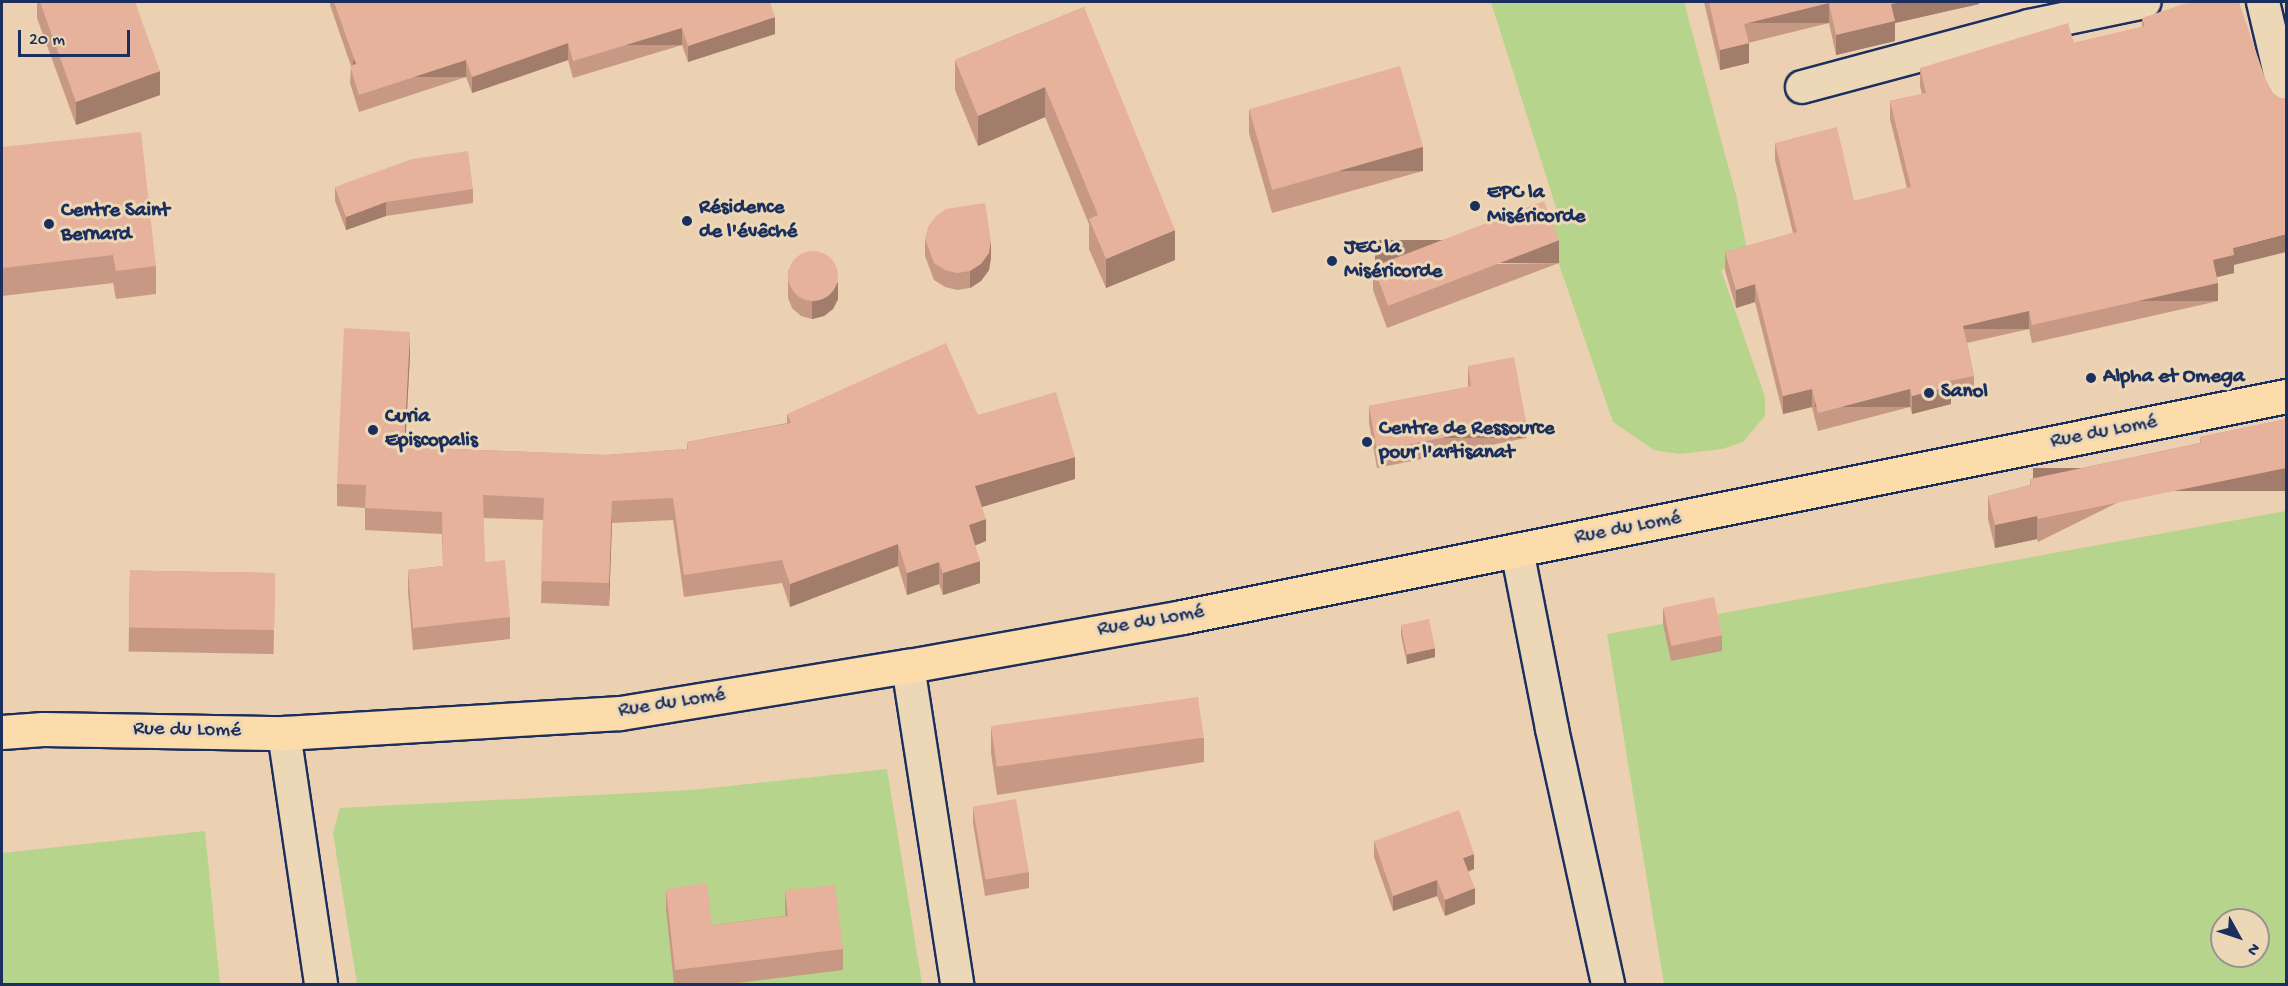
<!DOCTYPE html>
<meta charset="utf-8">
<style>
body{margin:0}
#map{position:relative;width:2288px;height:986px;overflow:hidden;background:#ebd0b1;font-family:"Gochi Hand",sans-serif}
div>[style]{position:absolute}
.green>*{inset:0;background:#b7d48c}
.roads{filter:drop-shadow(2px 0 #1b2f5e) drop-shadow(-2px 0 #1b2f5e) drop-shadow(0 2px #1b2f5e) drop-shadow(0 -2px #1b2f5e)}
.street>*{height:32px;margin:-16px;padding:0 16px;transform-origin:16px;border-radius:16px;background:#ecd7b6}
.primary>*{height:33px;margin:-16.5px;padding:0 16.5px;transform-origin:16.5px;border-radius:16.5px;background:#fddcac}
.wall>*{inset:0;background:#c79985;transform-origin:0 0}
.shaded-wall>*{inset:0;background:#a27d6c;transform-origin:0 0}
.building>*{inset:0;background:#e7b29b;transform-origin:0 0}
.round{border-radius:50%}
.dots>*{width:16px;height:16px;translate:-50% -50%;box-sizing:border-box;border:3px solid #ecd7b6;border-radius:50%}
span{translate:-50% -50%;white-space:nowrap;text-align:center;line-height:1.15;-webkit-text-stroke:6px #ecd7b6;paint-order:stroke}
.poi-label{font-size:21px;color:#1b2f5e;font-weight:700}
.left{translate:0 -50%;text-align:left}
.street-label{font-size:21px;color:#1b2f5e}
.frame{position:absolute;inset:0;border:3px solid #1b2f5e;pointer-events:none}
.north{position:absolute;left:2210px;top:908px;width:60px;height:60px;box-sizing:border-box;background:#ecd7b6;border:2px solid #989493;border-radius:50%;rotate:130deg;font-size:16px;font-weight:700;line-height:24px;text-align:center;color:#1b2f5e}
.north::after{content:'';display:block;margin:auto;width:21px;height:27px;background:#1b2f5e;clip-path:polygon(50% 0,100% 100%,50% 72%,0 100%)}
.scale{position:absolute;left:18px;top:30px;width:112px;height:27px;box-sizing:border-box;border:3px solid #1b2f5e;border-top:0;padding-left:8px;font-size:18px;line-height:21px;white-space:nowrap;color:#1b2f5e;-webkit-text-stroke:4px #ecd7b6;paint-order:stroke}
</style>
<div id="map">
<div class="green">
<i style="clip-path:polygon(1491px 2px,1684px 2px,1736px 195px,1749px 260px,1721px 270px,1765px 397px,1765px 416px,1743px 442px,1722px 449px,1679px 454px,1654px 450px,1613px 422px,1546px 226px,1560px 220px)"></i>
<i style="clip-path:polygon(evenodd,2286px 511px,2286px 984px,1664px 984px,1607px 634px,2286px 511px,2222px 920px,2258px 920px,2258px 956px,2222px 956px,2222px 920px)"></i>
<i style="clip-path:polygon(887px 769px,922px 984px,357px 984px,333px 833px,340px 808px,692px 790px)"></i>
<i style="clip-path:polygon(205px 831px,220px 984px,2px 984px,2px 853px)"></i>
</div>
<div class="roads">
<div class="street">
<i style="left:2263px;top:2px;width:100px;rotate:76.7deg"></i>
<i style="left:1802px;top:87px;width:235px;rotate:-15deg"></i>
<i style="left:2029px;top:26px;width:118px;rotate:-11.7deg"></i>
<i style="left:1517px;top:550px;width:182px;rotate:78.9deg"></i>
<i style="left:1552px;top:729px;width:261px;rotate:77.6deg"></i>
<i style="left:908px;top:666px;width:322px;rotate:81.2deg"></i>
<i style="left:284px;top:733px;width:254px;rotate:81.6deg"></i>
</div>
<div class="primary">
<i style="left:2px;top:732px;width:41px;rotate:-4.2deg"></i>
<i style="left:43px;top:729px;width:241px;rotate:1deg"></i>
<i style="left:284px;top:733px;width:337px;rotate:-3.4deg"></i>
<i style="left:620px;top:713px;width:292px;rotate:-9.3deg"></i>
<i style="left:908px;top:666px;width:278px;rotate:-10.1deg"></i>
<i style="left:1182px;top:617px;width:1126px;rotate:-11.32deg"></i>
</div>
</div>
<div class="wall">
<i style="clip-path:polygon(37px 2px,135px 2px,160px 95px,76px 125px,37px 18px)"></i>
<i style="clip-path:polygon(330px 2px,770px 2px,775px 34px,688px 62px,682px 45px,573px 78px,568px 60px,472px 93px,466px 77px,359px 112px,350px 83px,351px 66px,330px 5px)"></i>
<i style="clip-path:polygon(1704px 2px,1979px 2px,1979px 4px,1895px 23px,1895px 41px,1836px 55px,1829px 23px,1748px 43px,1749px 63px,1720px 70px)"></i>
<i style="clip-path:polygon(1084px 7px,1175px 260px,1106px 288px,1089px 249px,1089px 224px,1045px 117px,978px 146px,955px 90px,955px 60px)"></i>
<i style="clip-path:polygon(2142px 18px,2234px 265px,2234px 273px,2217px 277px,2218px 301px,2032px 343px,2029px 329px,1967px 343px,1974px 376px,1974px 394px,1951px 398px,1951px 404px,1912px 414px,1910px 407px,1818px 431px,1812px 407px,1783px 414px,1755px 302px,1736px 308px,1725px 270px,1725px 252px,1793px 233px,1775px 160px,1775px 143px,1854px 201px,1907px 188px,1890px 119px,1890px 101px,1922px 94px,1920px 86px,1920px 68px,2074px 43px,2142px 27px)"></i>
<i style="clip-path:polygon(1249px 109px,1423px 171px,1272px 213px,1249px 133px)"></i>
<i style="clip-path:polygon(2px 147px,156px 266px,156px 294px,116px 299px,113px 283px,2px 296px)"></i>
<i style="clip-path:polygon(335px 187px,473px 189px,473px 203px,386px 216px,346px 230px,335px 201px)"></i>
<i style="clip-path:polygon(925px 239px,991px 258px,989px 270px,981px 281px,970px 288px,957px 290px,945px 287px,934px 280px,925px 256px)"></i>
<i style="clip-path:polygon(1559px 263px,1387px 328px,1373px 290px,1373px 266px)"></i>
<i style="clip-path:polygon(788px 270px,838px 299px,833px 309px,824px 316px,812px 319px,801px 316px,792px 308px,788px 298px)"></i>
<i style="clip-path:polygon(410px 354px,405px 447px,606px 455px,687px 449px,687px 442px,787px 423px,787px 414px,978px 415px,1075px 479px,982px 507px,986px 541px,975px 545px,980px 583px,943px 595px,939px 584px,907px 595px,898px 566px,790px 607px,782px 583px,684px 597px,673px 520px,612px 523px,609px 606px,541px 603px,543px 520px,483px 518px,485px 562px,510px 617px,510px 639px,413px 650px,408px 592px,408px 570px,443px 566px,442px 534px,365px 530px,365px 508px,337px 506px,337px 484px)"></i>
<i style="clip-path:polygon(1468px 366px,1526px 438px,1377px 468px,1369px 423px,1369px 406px,1468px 387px)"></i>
<i style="clip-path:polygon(2286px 419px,2038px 542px,2037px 539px,1995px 548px,1988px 519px,1988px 496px,2030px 485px,2030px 479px,2200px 443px,2200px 437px)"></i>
<i style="left:275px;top:573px;width:81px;height:145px;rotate:91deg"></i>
<i style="clip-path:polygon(1663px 608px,1722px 635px,1722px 651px,1671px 661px,1663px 624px)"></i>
<i style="clip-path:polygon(1401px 626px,1435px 657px,1407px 664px,1401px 635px)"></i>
<i style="clip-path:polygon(991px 729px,1204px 738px,1204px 762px,997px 795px,991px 753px)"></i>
<i style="clip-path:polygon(973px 807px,1029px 872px,1029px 888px,985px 896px,973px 823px)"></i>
<i style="clip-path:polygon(1374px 841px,1474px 869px,1468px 872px,1475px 904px,1445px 916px,1437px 896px,1393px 911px,1374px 857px)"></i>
<i style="clip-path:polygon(666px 889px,712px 925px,785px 916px,785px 890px,843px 949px,843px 970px,729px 984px,674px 984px,666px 910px)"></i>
</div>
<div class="shaded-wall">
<i style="clip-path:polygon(1902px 2px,1979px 2px,1979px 4px,1895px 23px,1895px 41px,1836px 55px,1836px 35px,1891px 4px)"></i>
<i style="left:1829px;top:3px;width:20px;height:88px;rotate:90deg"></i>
<i style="clip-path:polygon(775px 17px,775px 34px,688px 62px,688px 46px)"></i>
<i style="left:682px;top:28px;width:17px;height:114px;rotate:90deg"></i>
<i style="clip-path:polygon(568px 43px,568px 60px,472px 93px,472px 77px)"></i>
<i style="clip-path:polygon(1749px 43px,1749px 63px,1720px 70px,1720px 50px)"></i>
<i style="left:466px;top:60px;width:17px;height:113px;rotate:90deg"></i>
<i style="clip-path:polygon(160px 71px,160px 95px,76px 125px,76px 102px)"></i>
<i style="clip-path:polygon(1045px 87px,1045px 117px,978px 146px,978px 116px)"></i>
<i style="left:1423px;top:147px;width:24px;height:157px;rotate:90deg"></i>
<i style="clip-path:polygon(386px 202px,386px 216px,346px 230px,346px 217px)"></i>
<i style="clip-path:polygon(1175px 230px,1175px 260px,1106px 288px,1106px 259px)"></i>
<i style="clip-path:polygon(2286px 234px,2286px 252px,2234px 265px,2234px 273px,2213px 278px,2213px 260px,2233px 248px)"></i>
<i style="left:1559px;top:240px;width:23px;height:184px;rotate:90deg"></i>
<i style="clip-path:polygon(991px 241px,991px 258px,989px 270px,981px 281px,970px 288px,970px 271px)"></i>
<i style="clip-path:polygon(838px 282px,838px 299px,833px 309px,824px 316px,812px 319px,812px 302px)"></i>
<i style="left:2218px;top:283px;width:18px;height:191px;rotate:90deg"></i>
<i style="clip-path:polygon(1755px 284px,1755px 302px,1736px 308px,1736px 290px)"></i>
<i style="left:2029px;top:311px;width:18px;height:68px;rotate:90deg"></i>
<i style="clip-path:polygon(410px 332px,410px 354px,404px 470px,404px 447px)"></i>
<i style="clip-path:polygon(1951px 386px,1951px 404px,1912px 414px,1912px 396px)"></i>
<i style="clip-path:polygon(1812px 389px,1812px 407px,1783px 414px,1783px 396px)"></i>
<i style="left:1910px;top:389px;width:18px;height:95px;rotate:90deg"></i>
<i style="left:1526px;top:421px;width:17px;height:152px;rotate:90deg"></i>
<i style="clip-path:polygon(1075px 457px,1075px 479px,975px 509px,975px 486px)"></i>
<i style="left:2286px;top:468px;width:23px;height:253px;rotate:90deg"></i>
<i style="clip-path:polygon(612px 501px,612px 523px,609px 606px,609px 583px)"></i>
<i style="clip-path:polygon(2037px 516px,2037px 539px,1995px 548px,1995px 525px)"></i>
<i style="clip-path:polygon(986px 519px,986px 541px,969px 548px,969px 525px)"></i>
<i style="clip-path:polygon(898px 544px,898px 566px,790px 607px,790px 584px)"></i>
<i style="clip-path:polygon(980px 561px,980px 583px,943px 595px,943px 573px)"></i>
<i style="clip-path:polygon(939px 562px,939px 584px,907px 595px,907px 573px)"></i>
<i style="clip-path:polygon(1435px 648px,1435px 657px,1407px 664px,1407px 655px)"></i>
<i style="clip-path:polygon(1474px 854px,1474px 869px,1463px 873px,1463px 858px)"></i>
<i style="clip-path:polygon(1437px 880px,1437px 896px,1393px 911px,1393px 896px)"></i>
<i style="clip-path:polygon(1475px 888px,1475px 904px,1445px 916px,1445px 900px)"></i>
</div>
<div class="building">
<i style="clip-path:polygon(40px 2px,135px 2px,160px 71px,76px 102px)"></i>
<i style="clip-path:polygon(334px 2px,770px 2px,775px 17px,688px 46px,682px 28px,573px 61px,568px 43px,472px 77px,466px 60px,359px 95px,350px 66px,356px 64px)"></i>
<i style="clip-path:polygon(1709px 2px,1902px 2px,1891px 4px,1895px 21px,1836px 35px,1829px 3px,1744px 24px,1749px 43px,1720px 50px)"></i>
<i style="clip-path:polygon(2190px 2px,2239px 2px,2265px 78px,2273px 93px,2280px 98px,2286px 98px,2286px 234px,2233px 248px,2234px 255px,2213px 260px,2218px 283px,2032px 325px,2029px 311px,1963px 326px,1974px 376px,1949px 381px,1951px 386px,1912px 396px,1910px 389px,1818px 413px,1812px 389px,1783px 396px,1755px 284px,1736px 290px,1725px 252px,1797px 232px,1775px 143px,1837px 127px,1854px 201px,1911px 187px,1890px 101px,1926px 93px,1920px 68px,2068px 23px,2074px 43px,2145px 26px,2142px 18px)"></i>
<i style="clip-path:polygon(1084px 7px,1175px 230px,1106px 259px,1089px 219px,1098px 215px,1045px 87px,978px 116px,955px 60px)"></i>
<i style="left:1400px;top:66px;width:84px;height:157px;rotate:74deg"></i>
<i style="clip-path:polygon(141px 132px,156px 266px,116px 271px,113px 255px,2px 268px,2px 147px)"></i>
<i style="clip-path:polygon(468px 151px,473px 189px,386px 202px,346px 217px,335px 187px,412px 159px)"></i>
<i style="left:1544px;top:201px;width:42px;height:183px;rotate:69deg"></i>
<i style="clip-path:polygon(985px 203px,991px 241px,989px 253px,981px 264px,970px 271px,957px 273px,945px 270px,934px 263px,925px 239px,928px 227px,936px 216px,946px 209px)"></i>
<i class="round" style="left:788px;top:251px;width:50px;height:50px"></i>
<i style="clip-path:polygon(344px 328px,410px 332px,404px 447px,606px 455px,688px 449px,687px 442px,791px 423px,787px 414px,946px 343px,978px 415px,1056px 392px,1075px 457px,975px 486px,986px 519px,969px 525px,980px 561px,943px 573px,939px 562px,907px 573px,898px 544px,790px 584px,782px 560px,684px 575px,673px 498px,612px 501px,609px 583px,541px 581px,544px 498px,483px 495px,485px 562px,505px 560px,510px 617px,413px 628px,408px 570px,443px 566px,442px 512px,365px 508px,366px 485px,337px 484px)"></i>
<i style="clip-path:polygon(1514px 357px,1526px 421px,1377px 451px,1369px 406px,1471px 386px,1468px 366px)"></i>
<i style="clip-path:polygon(2286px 419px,2286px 468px,2038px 519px,2037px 516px,1995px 525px,1988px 496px,2031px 485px,2030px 479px,2201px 443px,2200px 437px)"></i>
<i style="left:275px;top:573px;width:57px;height:145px;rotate:91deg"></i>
<i style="left:1714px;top:597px;width:39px;height:52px;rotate:78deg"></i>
<i style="left:1429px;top:619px;width:30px;height:29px;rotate:78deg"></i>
<i style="left:1198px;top:697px;width:41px;height:209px;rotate:82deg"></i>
<i style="left:1016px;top:799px;width:74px;height:44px;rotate:80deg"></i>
<i style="clip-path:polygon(1459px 810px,1474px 854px,1463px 858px,1475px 888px,1445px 900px,1437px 880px,1393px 896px,1374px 841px)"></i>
<i style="clip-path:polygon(707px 883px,712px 925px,788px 916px,785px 890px,835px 885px,843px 949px,675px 970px,666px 889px)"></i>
</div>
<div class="dots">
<i style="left:1475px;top:206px;background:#1b2f5e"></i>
<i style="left:687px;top:221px;background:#1b2f5e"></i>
<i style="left:49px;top:224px;background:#1b2f5e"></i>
<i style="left:1332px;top:261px;background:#1b2f5e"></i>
<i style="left:2091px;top:378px;background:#1b2f5e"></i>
<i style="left:1929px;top:393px;background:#1b2f5e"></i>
<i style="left:373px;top:430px;background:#1b2f5e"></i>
<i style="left:1367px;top:442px;background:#1b2f5e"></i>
</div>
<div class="poi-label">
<span class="left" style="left:1487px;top:206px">EPC la<br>Miséricorde</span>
<span class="left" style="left:699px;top:221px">Résidence<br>de l'évêché</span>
<span class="left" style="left:61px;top:224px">Centre Saint<br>Bernard</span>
<span class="left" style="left:1344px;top:261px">JEC la<br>Miséricorde</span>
<span class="left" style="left:2103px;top:378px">Alpha et Omega</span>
<span class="left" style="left:1941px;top:393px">Sanol</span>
<span class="left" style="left:385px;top:430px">Curia<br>Episcopalis</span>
<span class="left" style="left:1379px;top:442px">Centre de Ressource<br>pour l'artisanat</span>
</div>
<div class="street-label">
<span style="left:2104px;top:433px;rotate:-11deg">Rue du Lomé</span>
<span style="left:1628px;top:529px;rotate:-11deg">Rue du Lomé</span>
<span style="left:1151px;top:622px;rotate:-10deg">Rue du Lomé</span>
<span style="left:672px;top:704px;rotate:-9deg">Rue du Lomé</span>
<span style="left:187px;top:731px;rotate:1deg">Rue du Lomé</span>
</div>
<div class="frame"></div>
<div class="north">N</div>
<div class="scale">20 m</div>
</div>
